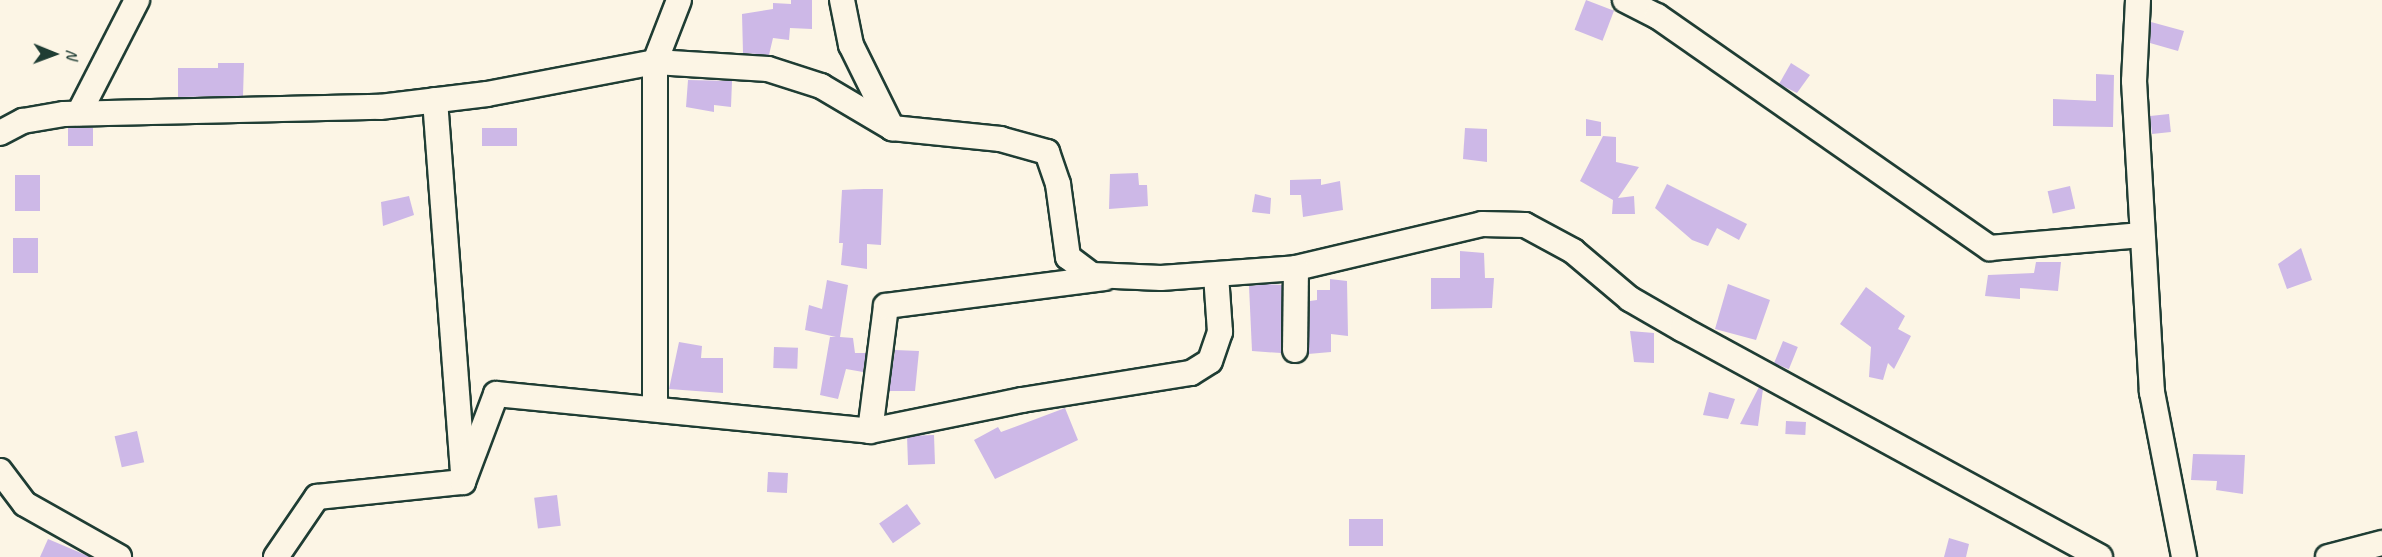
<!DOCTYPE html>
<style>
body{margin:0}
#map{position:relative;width:2382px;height:557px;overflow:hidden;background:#fcf5e5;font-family:Caveat,sans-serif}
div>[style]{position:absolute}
.building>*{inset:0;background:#cdb8e7;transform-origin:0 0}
.roads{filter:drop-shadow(2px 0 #1f3d34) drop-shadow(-2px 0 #1f3d34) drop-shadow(0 2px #1f3d34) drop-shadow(0 -2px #1f3d34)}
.minor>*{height:24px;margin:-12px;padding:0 12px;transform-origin:12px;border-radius:12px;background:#fcf5e5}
span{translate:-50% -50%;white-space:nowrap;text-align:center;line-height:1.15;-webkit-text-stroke:4.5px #fcf5e5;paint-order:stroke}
.north{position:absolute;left:24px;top:24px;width:60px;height:60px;-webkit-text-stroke:4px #fcf5e5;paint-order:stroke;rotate:91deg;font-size:16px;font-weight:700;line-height:24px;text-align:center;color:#1f3d34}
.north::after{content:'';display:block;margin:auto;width:21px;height:27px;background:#1f3d34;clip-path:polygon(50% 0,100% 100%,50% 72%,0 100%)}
</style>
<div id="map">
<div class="building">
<i style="clip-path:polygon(791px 0,812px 0,812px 29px,790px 28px,789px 40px,773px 38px,769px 55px,743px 53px,742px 14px,773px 9px,773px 3px,791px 4px)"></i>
<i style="left:1586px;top:0;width:30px;height:32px;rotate:21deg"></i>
<i style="clip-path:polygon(2151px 22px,2184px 31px,2178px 51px,2150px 43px)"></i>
<i style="clip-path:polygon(218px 63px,244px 63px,243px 96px,178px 97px,178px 68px,218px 68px)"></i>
<i style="clip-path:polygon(1791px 63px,1810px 75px,1797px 93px,1779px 84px)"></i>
<i style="clip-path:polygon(2096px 74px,2114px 75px,2113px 127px,2053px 126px,2053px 99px,2096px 101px)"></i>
<i style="clip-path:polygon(688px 80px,732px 81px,731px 107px,714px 105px,714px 112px,686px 107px)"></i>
<i style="left:2169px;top:114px;width:18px;height:19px;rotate:84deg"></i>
<i style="clip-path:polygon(1586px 119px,1601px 122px,1601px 136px,1586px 136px)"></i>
<i style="left:68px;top:128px;width:25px;height:18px"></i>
<i style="left:517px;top:128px;width:18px;height:35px;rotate:90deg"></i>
<i style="clip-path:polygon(1465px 128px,1487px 129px,1487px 162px,1463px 159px)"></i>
<i style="clip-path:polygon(1603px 136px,1616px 137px,1616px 162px,1639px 167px,1618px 198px,1634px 196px,1635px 214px,1612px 214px,1613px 200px,1580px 181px)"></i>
<i style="clip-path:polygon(1138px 173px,1139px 185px,1147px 185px,1148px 206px,1109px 209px,1110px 174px)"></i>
<i style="left:15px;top:175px;width:25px;height:36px"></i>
<i style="clip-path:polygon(1321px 179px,1321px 185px,1340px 181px,1343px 210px,1303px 217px,1301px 195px,1290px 195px,1290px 180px)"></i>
<i style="clip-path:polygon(1667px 184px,1747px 224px,1739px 240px,1717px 228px,1708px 246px,1692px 240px,1655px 208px)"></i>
<i style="left:2070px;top:186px;width:23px;height:23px;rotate:77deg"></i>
<i style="clip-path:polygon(864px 189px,883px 189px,881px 245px,867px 244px,867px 269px,841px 265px,843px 243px,839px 243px,842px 190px)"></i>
<i style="clip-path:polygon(1255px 194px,1271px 198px,1270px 214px,1252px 212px)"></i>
<i style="clip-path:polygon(409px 196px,414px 215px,383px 226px,381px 202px)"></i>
<i style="left:13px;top:238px;width:25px;height:35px"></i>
<i style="clip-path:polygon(2301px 248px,2312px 280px,2287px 289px,2278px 264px)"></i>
<i style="clip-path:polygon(1460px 251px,1484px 253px,1485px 278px,1494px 278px,1492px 308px,1431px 309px,1431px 278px,1460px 278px)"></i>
<i style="clip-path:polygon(2036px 262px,2061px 262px,2058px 291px,2020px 288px,2020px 299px,1985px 296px,1988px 275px,2034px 273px)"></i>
<i style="clip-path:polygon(1330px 279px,1347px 281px,1348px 336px,1331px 334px,1331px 352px,1308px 354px,1310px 301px,1317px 300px,1317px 290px,1330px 290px)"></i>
<i style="clip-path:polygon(827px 280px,848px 285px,840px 337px,853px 338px,855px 353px,866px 353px,863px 372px,846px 369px,838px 399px,820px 395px,830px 337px,836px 337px,805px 330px,809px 305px,822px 309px)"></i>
<i style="clip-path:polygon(1267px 284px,1282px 285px,1281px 353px,1252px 351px,1249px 286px)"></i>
<i style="clip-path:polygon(1728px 284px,1770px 300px,1756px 340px,1715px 329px)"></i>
<i style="clip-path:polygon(1866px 287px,1905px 316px,1898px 329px,1911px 336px,1894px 369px,1888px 363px,1883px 380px,1869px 377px,1871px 347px,1840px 324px)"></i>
<i style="clip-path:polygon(1630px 331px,1654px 333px,1654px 363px,1634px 362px)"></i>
<i style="left:1783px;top:341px;width:16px;height:24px;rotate:22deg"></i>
<i style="clip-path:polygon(679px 342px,702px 346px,701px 358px,723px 358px,723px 393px,669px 389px)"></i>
<i style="left:774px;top:347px;width:24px;height:21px;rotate:2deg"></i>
<i style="clip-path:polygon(895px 350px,919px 351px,915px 391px,889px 391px)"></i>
<i style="clip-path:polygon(1759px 387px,1763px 389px,1758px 426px,1740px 424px)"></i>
<i style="clip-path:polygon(1709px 392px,1735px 399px,1728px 419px,1703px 415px)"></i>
<i style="clip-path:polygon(1065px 408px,1078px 440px,995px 479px,974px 440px,998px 427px,1001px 432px)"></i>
<i style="left:1786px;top:421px;width:20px;height:13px;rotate:3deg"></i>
<i style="left:137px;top:431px;width:32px;height:23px;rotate:77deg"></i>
<i style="left:934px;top:435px;width:29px;height:27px;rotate:88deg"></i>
<i style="clip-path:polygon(2193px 454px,2245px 455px,2243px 494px,2216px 490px,2217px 481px,2191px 480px)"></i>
<i style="left:768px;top:472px;width:20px;height:20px;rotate:3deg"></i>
<i style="left:557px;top:495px;width:31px;height:23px;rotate:83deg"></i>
<i style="left:907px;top:504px;width:24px;height:34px;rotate:55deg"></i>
<i style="left:1349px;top:519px;width:34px;height:27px"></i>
<i style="clip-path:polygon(1949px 538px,1969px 544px,1966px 557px,1944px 557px)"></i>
<i style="clip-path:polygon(48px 539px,88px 556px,90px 557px,40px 557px)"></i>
</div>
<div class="roads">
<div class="minor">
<i style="left:842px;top:0;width:46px;rotate:78.7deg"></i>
<i style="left:851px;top:45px;width:93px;rotate:63.7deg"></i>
<i style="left:1625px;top:0;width:36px;rotate:27deg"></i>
<i style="left:1657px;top:16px;width:406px;rotate:34.9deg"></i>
<i style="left:1990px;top:248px;width:152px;rotate:-4.9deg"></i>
<i style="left:2138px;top:0;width:81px;rotate:92.8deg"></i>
<i style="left:2134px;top:81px;width:312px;rotate:86.7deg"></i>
<i style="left:2152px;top:392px;width:168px;rotate:79deg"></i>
<i style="left:435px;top:100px;width:376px;rotate:85.7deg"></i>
<i style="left:79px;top:113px;width:127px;rotate:-62.8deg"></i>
<i style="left:0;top:133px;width:26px;rotate:-28deg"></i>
<i style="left:23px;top:121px;width:42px;rotate:-9.7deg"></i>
<i style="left:64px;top:114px;width:316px;rotate:-1.3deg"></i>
<i style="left:380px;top:107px;width:108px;rotate:-6.9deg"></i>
<i style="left:487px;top:94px;width:171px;rotate:-10.8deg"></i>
<i style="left:655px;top:62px;width:113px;rotate:3.5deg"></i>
<i style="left:768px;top:69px;width:56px;rotate:17.8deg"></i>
<i style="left:821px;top:86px;width:82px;rotate:30.6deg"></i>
<i style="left:892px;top:128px;width:109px;rotate:5.8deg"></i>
<i style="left:1000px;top:139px;width:49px;rotate:15.5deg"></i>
<i style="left:1047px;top:152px;width:34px;rotate:71deg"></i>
<i style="left:1058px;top:184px;width:74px;rotate:82.2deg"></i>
<i style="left:1068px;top:257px;width:30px;rotate:37deg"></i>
<i style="left:1092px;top:275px;width:69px;rotate:2.5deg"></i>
<i style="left:1161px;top:278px;width:135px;rotate:-4.2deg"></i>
<i style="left:1296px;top:268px;width:191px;rotate:-13.3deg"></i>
<i style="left:1482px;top:224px;width:43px;rotate:1.3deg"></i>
<i style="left:1525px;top:225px;width:55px;rotate:28.4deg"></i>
<i style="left:1573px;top:251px;width:75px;rotate:40.1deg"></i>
<i style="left:1630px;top:299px;width:60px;rotate:30deg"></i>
<i style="left:1682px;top:329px;width:476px;rotate:28.6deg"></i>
<i style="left:1295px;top:350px;width:82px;rotate:-89.3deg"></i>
<i style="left:655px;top:408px;width:346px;rotate:-90deg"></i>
<i style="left:655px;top:62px;width:66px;rotate:-68.8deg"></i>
<i style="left:870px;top:431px;width:126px;rotate:-82.7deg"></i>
<i style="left:886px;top:306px;width:220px;rotate:-7.3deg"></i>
<i style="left:0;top:471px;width:41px;rotate:52.9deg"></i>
<i style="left:25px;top:504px;width:108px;rotate:29.4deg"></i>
<i style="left:276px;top:557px;width:73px;rotate:-55.7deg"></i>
<i style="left:317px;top:497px;width:147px;rotate:-5.9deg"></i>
<i style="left:463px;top:482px;width:94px;rotate:-69.4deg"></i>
<i style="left:496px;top:394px;width:376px;rotate:5.6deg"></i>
<i style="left:870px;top:431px;width:155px;rotate:-11.5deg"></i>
<i style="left:1022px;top:400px;width:171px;rotate:-9.1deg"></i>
<i style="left:1191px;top:373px;width:22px;rotate:-32deg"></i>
<i style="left:1210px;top:361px;width:31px;rotate:-71deg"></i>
<i style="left:1220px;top:332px;width:57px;rotate:-94deg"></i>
<i style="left:2328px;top:557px;width:56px;rotate:-14.5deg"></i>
</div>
</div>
<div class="north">N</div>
</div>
